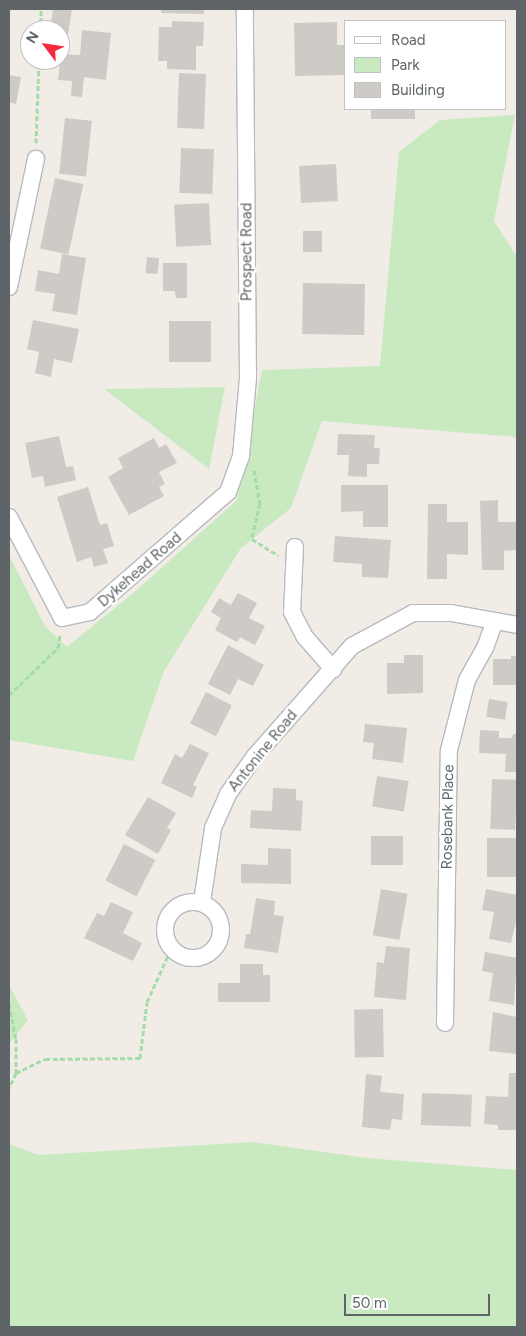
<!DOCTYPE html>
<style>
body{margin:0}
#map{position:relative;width:526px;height:1336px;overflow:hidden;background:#f1ede6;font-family:Figtree,sans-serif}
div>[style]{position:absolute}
.green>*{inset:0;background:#c9eac1}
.building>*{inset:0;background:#cecac5;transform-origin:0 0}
.path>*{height:3px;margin-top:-1.5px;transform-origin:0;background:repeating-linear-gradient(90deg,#a4dca8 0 5px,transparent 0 7.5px)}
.roads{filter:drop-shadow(1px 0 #b7babe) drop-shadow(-1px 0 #b7babe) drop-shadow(0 1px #b7babe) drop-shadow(0 -1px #b7babe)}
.street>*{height:16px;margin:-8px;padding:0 8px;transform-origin:8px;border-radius:8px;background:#fff}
.street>.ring{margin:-8px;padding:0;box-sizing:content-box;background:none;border:16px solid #fff;border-radius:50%}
span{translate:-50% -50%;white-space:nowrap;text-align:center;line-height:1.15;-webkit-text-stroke:4.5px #fff;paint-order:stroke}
.street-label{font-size:15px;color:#5e6468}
.frame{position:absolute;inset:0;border:10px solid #5e6468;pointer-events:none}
.legend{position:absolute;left:344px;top:20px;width:162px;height:90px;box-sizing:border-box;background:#fff;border:1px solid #bfc1c3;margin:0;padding:6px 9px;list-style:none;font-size:15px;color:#5e6468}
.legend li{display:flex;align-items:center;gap:10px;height:25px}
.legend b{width:25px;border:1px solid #bfc1c3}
.north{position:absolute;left:20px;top:20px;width:50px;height:50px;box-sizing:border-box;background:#fff;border:1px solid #bfc1c3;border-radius:50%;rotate:301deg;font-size:14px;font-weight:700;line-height:20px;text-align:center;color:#5e6468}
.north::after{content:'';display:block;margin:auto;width:18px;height:22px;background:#f5283e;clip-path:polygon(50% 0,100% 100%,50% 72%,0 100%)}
.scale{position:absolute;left:344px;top:1294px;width:146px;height:22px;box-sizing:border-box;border:2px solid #5e6468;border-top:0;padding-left:6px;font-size:15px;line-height:18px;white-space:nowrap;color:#5e6468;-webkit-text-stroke:4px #fff;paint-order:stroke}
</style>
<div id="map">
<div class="green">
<i style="clip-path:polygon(515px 115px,494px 221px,517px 257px,517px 437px,322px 421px,291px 508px,241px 548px,164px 671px,133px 761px,9px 740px,9px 555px,45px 626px,67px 647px,138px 589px,237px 500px,262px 370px,380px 366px,399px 152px,440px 120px)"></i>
<i style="clip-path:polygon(225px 387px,209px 469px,104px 389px)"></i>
<i style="clip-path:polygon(9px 985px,28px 1020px,9px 1044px)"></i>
<i style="clip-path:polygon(253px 1142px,367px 1158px,517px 1170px,517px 1327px,9px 1327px,9px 1144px,39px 1155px)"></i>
</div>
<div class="building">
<i style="clip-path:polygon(53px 9px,72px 9px,68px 35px,60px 34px,60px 30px,50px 30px)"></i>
<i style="clip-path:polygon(161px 9px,204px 9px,204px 14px,161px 13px)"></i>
<i style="clip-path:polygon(172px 21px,204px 22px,203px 46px,196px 46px,196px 70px,167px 69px,167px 61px,158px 61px,159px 27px,172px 27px)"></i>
<i style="clip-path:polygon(337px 22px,337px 45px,345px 45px,345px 75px,295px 76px,294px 23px)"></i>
<i style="clip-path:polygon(82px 30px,111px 33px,106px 80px,84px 77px,82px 97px,71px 96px,72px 81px,58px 80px,61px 54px,80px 55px)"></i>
<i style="left:179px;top:73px;width:27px;height:55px;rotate:2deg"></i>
<i style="clip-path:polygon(9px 75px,21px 77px,16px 104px,9px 102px)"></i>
<i style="left:371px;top:109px;width:44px;height:10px"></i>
<i style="left:65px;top:118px;width:27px;height:56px;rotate:6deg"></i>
<i style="left:181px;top:148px;width:33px;height:45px;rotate:2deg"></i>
<i style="left:336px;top:164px;width:37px;height:37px;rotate:87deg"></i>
<i style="left:55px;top:178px;width:29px;height:72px;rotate:12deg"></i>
<i style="left:209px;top:203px;width:42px;height:35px;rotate:87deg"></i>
<i style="left:303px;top:231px;width:19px;height:21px"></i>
<i style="clip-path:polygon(62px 254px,86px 258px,77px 315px,52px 311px,55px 294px,35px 291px,38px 270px,59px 274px)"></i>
<i style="left:147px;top:257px;width:12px;height:16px;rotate:5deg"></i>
<i style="clip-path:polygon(163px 263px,187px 263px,187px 298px,176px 298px,175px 291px,163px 291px)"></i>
<i style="left:303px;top:283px;width:62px;height:51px;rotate:1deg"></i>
<i style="clip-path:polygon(33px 320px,79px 329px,72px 363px,54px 359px,51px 377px,35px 373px,39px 352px,27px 349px)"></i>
<i style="left:169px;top:321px;width:42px;height:41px"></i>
<i style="clip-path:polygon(338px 434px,375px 435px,374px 448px,380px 448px,379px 464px,367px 464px,367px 477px,348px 476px,349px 455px,337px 455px)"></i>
<i style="clip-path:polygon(59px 436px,66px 467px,73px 466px,76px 480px,45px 487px,43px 476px,32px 478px,25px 443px)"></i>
<i style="clip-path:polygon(154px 438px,159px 448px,166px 444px,177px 463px,159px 472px,165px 484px,159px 487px,164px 496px,129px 515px,108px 477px,123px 468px,118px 458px)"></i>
<i style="clip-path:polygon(341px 485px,388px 485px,388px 527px,363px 527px,363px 511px,341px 512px)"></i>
<i style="clip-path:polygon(88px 487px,100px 525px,107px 523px,114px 546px,103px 549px,108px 563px,94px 567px,91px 557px,77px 562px,57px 497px)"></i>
<i style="clip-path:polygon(498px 500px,498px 522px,517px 522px,517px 550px,504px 551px,504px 570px,482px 570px,480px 501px)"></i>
<i style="clip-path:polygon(428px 504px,447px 504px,447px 522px,468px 522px,468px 555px,447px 554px,447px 579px,427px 579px)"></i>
<i style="clip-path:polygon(335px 536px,391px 540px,388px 578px,362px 577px,362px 564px,333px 562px)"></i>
<i style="clip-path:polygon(238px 593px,257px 603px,249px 618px,265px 626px,255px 645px,240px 637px,237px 642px,215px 630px,221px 618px,211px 612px,219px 598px,231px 605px)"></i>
<i style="clip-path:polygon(228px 645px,264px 665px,253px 686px,238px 679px,230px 695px,208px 684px)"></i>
<i style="clip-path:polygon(404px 655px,423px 655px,423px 693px,387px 694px,387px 663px,404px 663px)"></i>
<i style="clip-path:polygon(511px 656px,517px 656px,517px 685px,493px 685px,493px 659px,511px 659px)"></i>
<i style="left:206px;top:692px;width:29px;height:35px;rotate:27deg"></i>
<i style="left:489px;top:699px;width:19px;height:18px;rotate:9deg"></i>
<i style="clip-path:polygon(365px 724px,407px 728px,403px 763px,372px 759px,374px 743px,363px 742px)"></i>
<i style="clip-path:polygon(480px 730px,499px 731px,499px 738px,512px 738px,513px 734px,517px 734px,517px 772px,505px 772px,506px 754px,479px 753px)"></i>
<i style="clip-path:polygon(190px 744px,209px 753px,193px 785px,197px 787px,192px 798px,161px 783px,175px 754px,182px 758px)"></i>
<i style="left:377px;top:776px;width:32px;height:31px;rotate:9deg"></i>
<i style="left:492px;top:779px;width:25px;height:50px;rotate:2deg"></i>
<i style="clip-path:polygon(273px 788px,296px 789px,296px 800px,303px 801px,301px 831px,250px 828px,251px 810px,272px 811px)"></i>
<i style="clip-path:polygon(148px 797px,176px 813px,167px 828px,171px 830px,158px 854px,125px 835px)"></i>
<i style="left:371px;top:836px;width:32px;height:29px"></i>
<i style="left:517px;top:838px;width:39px;height:30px;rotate:90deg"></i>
<i style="left:124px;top:844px;width:35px;height:41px;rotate:27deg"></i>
<i style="clip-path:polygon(268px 848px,291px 849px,291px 884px,241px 883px,241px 864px,268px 865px)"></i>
<i style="left:381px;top:889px;width:27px;height:47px;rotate:10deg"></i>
<i style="clip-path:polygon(486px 889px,517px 895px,517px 917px,511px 943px,489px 939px,494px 912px,482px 910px)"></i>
<i style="clip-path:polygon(256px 898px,275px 901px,274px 915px,284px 916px,278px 953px,244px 948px,246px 934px,250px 934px)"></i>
<i style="clip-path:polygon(111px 902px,133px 912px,123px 933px,142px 943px,133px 961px,84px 938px,97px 913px,104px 916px)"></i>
<i style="clip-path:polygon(386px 946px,410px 948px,406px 1000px,374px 997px,377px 962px,384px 963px)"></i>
<i style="clip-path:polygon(485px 952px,517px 958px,514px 1005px,489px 1001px,493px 973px,482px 971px)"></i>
<i style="clip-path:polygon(240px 964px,263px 964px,263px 975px,270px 975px,270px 1002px,218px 1002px,218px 983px,240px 983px)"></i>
<i style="left:383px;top:1009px;width:48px;height:29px;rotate:89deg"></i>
<i style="clip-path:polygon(493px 1012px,517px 1017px,517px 1054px,489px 1051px)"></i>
<i style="clip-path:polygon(509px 1073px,517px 1073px,517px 1130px,498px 1130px,498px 1125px,484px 1124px,486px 1096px,508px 1097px)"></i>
<i style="clip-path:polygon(366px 1074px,382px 1076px,380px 1092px,404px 1094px,402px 1120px,392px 1119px,390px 1130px,362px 1127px)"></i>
<i style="left:422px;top:1093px;width:50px;height:32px;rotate:2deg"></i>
</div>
<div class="path">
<i style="left:41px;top:30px;width:21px;rotate:-90deg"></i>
<i style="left:36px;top:143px;width:83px;rotate:-87.9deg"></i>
<i style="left:254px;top:470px;width:34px;rotate:80deg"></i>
<i style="left:260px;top:503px;width:37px;rotate:103deg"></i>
<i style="left:252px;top:539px;width:31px;rotate:32deg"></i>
<i style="left:9px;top:695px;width:68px;rotate:-43.8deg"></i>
<i style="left:58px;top:648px;width:13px;rotate:-81deg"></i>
<i style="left:9px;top:1004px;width:36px;rotate:79deg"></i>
<i style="left:16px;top:1039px;width:34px;rotate:90deg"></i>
<i style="left:16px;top:1073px;width:17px;rotate:115deg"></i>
<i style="left:16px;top:1073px;width:32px;rotate:-26deg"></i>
<i style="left:45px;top:1059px;width:95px;rotate:-0.6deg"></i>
<i style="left:140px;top:1058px;width:56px;rotate:-82.9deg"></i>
<i style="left:147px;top:1002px;width:58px;rotate:-65.6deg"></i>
</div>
<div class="roads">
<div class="street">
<i style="left:9px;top:287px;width:131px;rotate:-78.1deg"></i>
<i style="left:9px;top:517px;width:114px;rotate:62.3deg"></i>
<i style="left:62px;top:618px;width:29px;rotate:-12deg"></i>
<i style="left:90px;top:612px;width:183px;rotate:-41deg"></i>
<i style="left:228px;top:492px;width:38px;rotate:-70deg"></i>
<i style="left:241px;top:456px;width:78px;rotate:-84.9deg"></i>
<i style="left:248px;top:378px;width:369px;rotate:-90.5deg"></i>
<i style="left:295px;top:547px;width:65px;rotate:92.6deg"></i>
<i style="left:292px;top:612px;width:28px;rotate:63deg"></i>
<i style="left:305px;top:637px;width:43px;rotate:48.8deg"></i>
<i class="ring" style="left:165px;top:902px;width:40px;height:40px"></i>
<i style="left:202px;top:902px;width:75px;rotate:-81.5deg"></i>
<i style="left:213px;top:828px;width:37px;rotate:-66deg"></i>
<i style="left:228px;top:794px;width:47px;rotate:-54.6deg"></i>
<i style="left:255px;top:756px;width:147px;rotate:-48.6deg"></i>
<i style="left:352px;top:646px;width:69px;rotate:-28.4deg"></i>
<i style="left:413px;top:613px;width:38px"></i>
<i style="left:451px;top:613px;width:67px;rotate:10.3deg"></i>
<i style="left:445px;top:1023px;width:273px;rotate:-89.2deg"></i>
<i style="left:449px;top:750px;width:72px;rotate:-75.6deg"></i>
<i style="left:467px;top:680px;width:37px;rotate:-61deg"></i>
<i style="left:485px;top:648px;width:29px;rotate:-70deg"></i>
</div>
</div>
<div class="street-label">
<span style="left:247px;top:252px;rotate:-90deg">Prospect Road</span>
<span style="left:140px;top:570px;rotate:-41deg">Dykehead Road</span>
<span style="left:263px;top:751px;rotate:-51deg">Antonine Road</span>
<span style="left:448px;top:817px;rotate:-89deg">Rosebank Place</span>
</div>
<div class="frame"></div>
<ul class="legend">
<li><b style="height:6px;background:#fff"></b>Road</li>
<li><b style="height:14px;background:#c9eac1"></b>Park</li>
<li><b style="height:14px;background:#cecac5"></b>Building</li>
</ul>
<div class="north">N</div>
<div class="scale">50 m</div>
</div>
